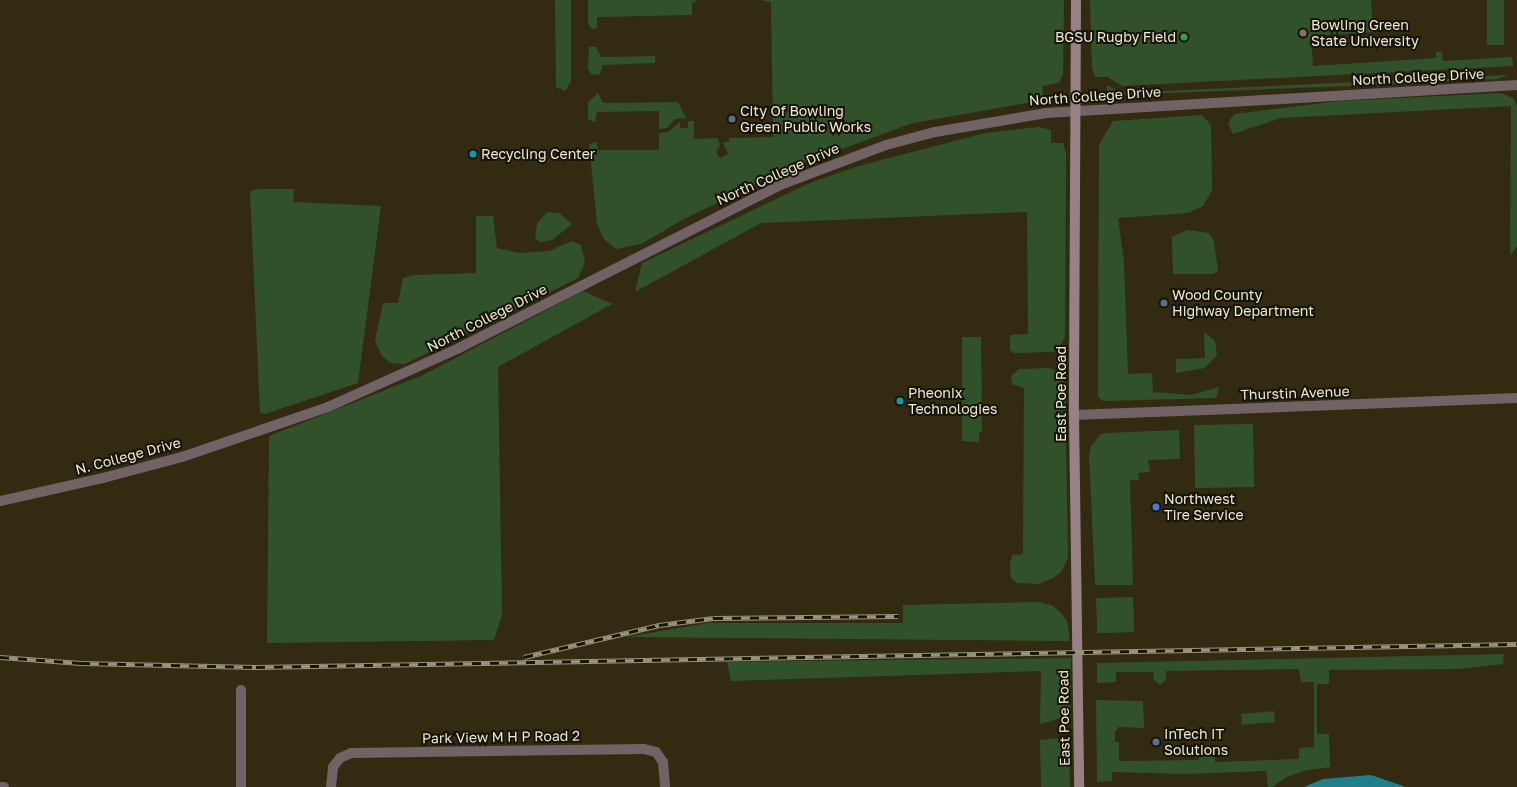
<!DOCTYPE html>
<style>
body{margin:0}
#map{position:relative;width:1517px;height:787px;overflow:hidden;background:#332b11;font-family:"Golos Text",sans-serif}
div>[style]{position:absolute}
.green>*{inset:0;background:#31512b;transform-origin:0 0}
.water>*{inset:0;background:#1f7f8a}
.minor>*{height:10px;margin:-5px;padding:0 5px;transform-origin:5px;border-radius:5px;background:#716266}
.tertiary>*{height:10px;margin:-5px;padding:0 5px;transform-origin:5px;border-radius:5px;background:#716266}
.secondary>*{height:10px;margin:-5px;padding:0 5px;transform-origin:5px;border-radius:5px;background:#978187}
.rail>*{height:4.5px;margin-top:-2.25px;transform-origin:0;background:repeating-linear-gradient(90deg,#171409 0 9px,#99927e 0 18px);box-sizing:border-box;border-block:1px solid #99927e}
.dots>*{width:11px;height:11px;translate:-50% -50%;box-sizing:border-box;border:2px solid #171409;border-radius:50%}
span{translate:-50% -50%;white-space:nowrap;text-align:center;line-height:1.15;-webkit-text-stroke:4px #171409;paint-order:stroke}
.poi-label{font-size:14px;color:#ede8d9}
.left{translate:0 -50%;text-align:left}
.right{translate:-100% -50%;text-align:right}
.street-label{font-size:14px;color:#ede8d9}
</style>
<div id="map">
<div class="green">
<i style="clip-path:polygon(555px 0,571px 0,571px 82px,565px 91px,556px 87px)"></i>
<i style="clip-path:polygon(588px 0,698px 0,692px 3px,692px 15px,597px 17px,597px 28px,592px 29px,588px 24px)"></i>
<i style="clip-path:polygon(761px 0,1064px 0,1063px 74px,1059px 83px,1042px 86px,1044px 100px,913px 123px,790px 168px,686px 218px,641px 244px,616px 249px,604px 239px,597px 224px,589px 144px,597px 142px,598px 150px,659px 150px,659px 133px,668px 132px,680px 122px,680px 128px,688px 128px,688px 121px,694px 121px,694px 139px,718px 138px,720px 146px,716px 152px,720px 158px,728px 154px,723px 142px,729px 142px,729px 138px,773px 137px,771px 2px)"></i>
<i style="clip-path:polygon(1090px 0,1371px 0,1373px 32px,1311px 36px,1313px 66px,1436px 58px,1436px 52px,1442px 52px,1443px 61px,1512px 57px,1513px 66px,1122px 86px,1108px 77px,1095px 77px,1092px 68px)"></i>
<i style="left:1487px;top:0;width:17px;height:45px"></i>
<i style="clip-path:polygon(589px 47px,596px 47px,601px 57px,655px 56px,655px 63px,603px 65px,600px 74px,592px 75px,588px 69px)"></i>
<i style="clip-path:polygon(1509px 75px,1497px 79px,1374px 85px,1117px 95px,1107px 92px,1107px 85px,1122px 93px)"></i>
<i style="clip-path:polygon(598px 93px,603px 103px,678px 102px,686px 118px,675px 119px,667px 128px,659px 129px,659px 111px,597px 112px,595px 122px,588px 119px,588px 102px)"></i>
<i style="clip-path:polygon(1501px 93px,1513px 98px,1517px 106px,1517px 246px,1510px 256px,1511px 106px,1281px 118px,1233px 134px,1228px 123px,1234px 114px,1339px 101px)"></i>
<i style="clip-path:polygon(1202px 115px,1211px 125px,1212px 190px,1203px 206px,1188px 213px,1118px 218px,1124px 261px,1128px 374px,1152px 373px,1153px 392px,1192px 395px,1219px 387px,1216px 398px,1103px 401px,1098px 397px,1099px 145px,1113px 121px)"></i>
<i style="clip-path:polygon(1039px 127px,1051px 130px,1051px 143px,1063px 143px,1066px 153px,1065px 337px,1059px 349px,1053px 352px,1014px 353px,1010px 350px,1010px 335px,1028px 334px,1027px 212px,761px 223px,635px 292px,642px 263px,812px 182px,859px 166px,985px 133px)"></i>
<i style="clip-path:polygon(260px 189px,294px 189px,293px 202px,381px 206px,358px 383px,265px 414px,260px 412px,250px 191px)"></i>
<i style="clip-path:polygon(547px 212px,559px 213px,572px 224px,552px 240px,540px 242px,535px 238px,537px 224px)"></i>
<i style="clip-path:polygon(476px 216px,493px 216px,497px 248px,519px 253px,549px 251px,572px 241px,581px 245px,585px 262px,578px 278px,405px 364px,390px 363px,382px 356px,375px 341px,383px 303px,398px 303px,403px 278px,414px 275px,476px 273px)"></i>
<i style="clip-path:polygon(1187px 230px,1209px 233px,1214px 241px,1218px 271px,1213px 274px,1173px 274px,1172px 237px)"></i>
<i style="clip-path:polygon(583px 291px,612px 304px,498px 367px,502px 615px,494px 640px,267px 643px,269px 436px,423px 375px)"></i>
<i style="clip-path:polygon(1204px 332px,1215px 341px,1217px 355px,1205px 368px,1176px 373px,1176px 359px,1205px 358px)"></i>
<i style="clip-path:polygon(962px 337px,981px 337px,982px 432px,979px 433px,979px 442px,962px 441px)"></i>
<i style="clip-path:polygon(1050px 368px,1059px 373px,1065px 383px,1068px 558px,1061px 572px,1053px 578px,1039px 584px,1017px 583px,1011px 578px,1010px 564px,1012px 555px,1023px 554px,1024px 388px,1012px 384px,1011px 376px,1019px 369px)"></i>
<i style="left:1253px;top:424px;width:63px;height:59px;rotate:89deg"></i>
<i style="clip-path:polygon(1179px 430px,1180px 459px,1148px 460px,1150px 472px,1138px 473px,1139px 480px,1130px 480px,1133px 585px,1095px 585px,1089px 455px,1091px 446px,1101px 434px,1106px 433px)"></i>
<i style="left:1133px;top:597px;width:35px;height:37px;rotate:88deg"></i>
<i style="clip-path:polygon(1040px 602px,1053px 606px,1062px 614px,1067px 621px,1070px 641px,626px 637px,708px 623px,903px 623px,903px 605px)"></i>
<i style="clip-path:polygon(1504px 654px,1503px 664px,1459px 669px,1329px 670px,1329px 684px,1317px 684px,1317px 734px,1329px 734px,1330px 767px,1307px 770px,1287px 777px,1272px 787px,1268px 787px,1266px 771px,1185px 774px,1112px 772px,1112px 781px,1097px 782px,1096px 700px,1143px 701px,1144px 728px,1118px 727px,1115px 732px,1115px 742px,1119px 742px,1119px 761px,1199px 760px,1199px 750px,1215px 749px,1215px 762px,1299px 759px,1299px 748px,1314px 747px,1314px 682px,1301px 682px,1299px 669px,1166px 671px,1166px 680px,1160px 685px,1154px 680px,1153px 672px,1116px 672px,1116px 682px,1097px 683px,1097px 663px)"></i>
<i style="clip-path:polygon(1071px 658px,1070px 715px,1040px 724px,1041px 671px,731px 681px,727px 662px)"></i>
<i style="left:1274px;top:711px;width:11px;height:33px;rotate:85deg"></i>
<i style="clip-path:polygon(1058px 738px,1069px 743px,1070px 787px,1041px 787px,1040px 740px)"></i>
</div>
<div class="water">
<i style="clip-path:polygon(1371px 775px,1406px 787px,1304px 787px,1323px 779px)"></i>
</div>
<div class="minor">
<i style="left:0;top:787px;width:4px"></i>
<i style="left:331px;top:787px;width:20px;rotate:-84deg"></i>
<i style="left:333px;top:767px;width:11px;rotate:-52deg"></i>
<i style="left:340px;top:758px;width:12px;rotate:-24deg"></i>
<i style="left:351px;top:753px;width:293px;rotate:-0.8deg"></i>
<i style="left:644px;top:749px;width:12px;rotate:14deg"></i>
<i style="left:656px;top:752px;width:12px;rotate:55deg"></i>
<i style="left:663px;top:762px;width:25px;rotate:85deg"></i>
</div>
<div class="tertiary">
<i style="left:1074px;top:415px;width:443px;rotate:-2.2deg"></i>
<i style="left:0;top:501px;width:106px;rotate:-12.6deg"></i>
<i style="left:103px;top:478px;width:82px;rotate:-14.9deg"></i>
<i style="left:182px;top:457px;width:154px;rotate:-18.9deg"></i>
<i style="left:328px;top:407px;width:144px;rotate:-24.2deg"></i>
<i style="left:459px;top:348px;width:360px;rotate:-26.9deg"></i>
<i style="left:780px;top:185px;width:113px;rotate:-20.7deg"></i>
<i style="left:886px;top:145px;width:51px;rotate:-14.9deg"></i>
<i style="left:935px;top:132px;width:113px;rotate:-9.7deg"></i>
<i style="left:1046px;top:113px;width:472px;rotate:-3.4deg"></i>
<i style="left:241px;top:690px;width:97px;rotate:90deg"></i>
</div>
<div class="secondary">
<i style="left:1076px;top:0;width:415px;rotate:90.3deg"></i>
<i style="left:1074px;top:415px;width:372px;rotate:89.2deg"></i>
</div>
<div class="rail">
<i style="left:0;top:657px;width:81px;rotate:4.2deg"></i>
<i style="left:81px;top:663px;width:175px;rotate:1.3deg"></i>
<i style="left:256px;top:667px;width:1261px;rotate:-1.04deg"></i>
<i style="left:524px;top:657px;width:139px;rotate:-13.3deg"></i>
<i style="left:659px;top:625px;width:55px;rotate:-7.3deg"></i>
<i style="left:714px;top:618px;width:184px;rotate:-0.6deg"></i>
</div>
<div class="dots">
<i style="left:1303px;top:33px;background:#8d6e63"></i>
<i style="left:1184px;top:37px;background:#2e9e5b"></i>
<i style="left:732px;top:119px;background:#5c6f8a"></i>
<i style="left:473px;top:154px;background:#0f9aa8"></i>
<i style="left:1164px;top:303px;background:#5c6f8a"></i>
<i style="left:900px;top:401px;background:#0f9aa8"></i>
<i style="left:1156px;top:507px;background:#3f7fe0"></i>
<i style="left:1156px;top:742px;background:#5c6f8a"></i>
</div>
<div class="poi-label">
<span class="left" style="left:1311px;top:33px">Bowling Green<br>State University</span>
<span class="right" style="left:1176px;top:37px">BGSU Rugby Field</span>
<span class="left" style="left:740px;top:119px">City Of Bowling<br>Green Public Works</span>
<span class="left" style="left:481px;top:154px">Recycling Center</span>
<span class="left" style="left:1172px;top:303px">Wood County<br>Highway Department</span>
<span class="left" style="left:908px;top:401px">Pheonix<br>Technologies</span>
<span class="left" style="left:1164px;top:507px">Northwest<br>Tire Service</span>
<span class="left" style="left:1164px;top:742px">InTech IT<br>Solutions</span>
</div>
<div class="street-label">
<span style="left:1418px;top:77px;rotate:-3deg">North College Drive</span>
<span style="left:1095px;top:96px;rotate:-4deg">North College Drive</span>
<span style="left:778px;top:174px;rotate:-24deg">North College Drive</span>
<span style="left:487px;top:318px;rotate:-27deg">North College Drive</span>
<span style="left:1295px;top:393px;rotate:-2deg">Thurstin Avenue</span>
<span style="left:1061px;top:394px;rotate:-90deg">East Poe Road</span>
<span style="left:128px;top:456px;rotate:-15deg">N. College Drive</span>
<span style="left:1064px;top:718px;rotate:-91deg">East Poe Road</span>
<span style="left:501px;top:737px;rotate:-1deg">Park View M H P Road 2</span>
</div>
</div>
